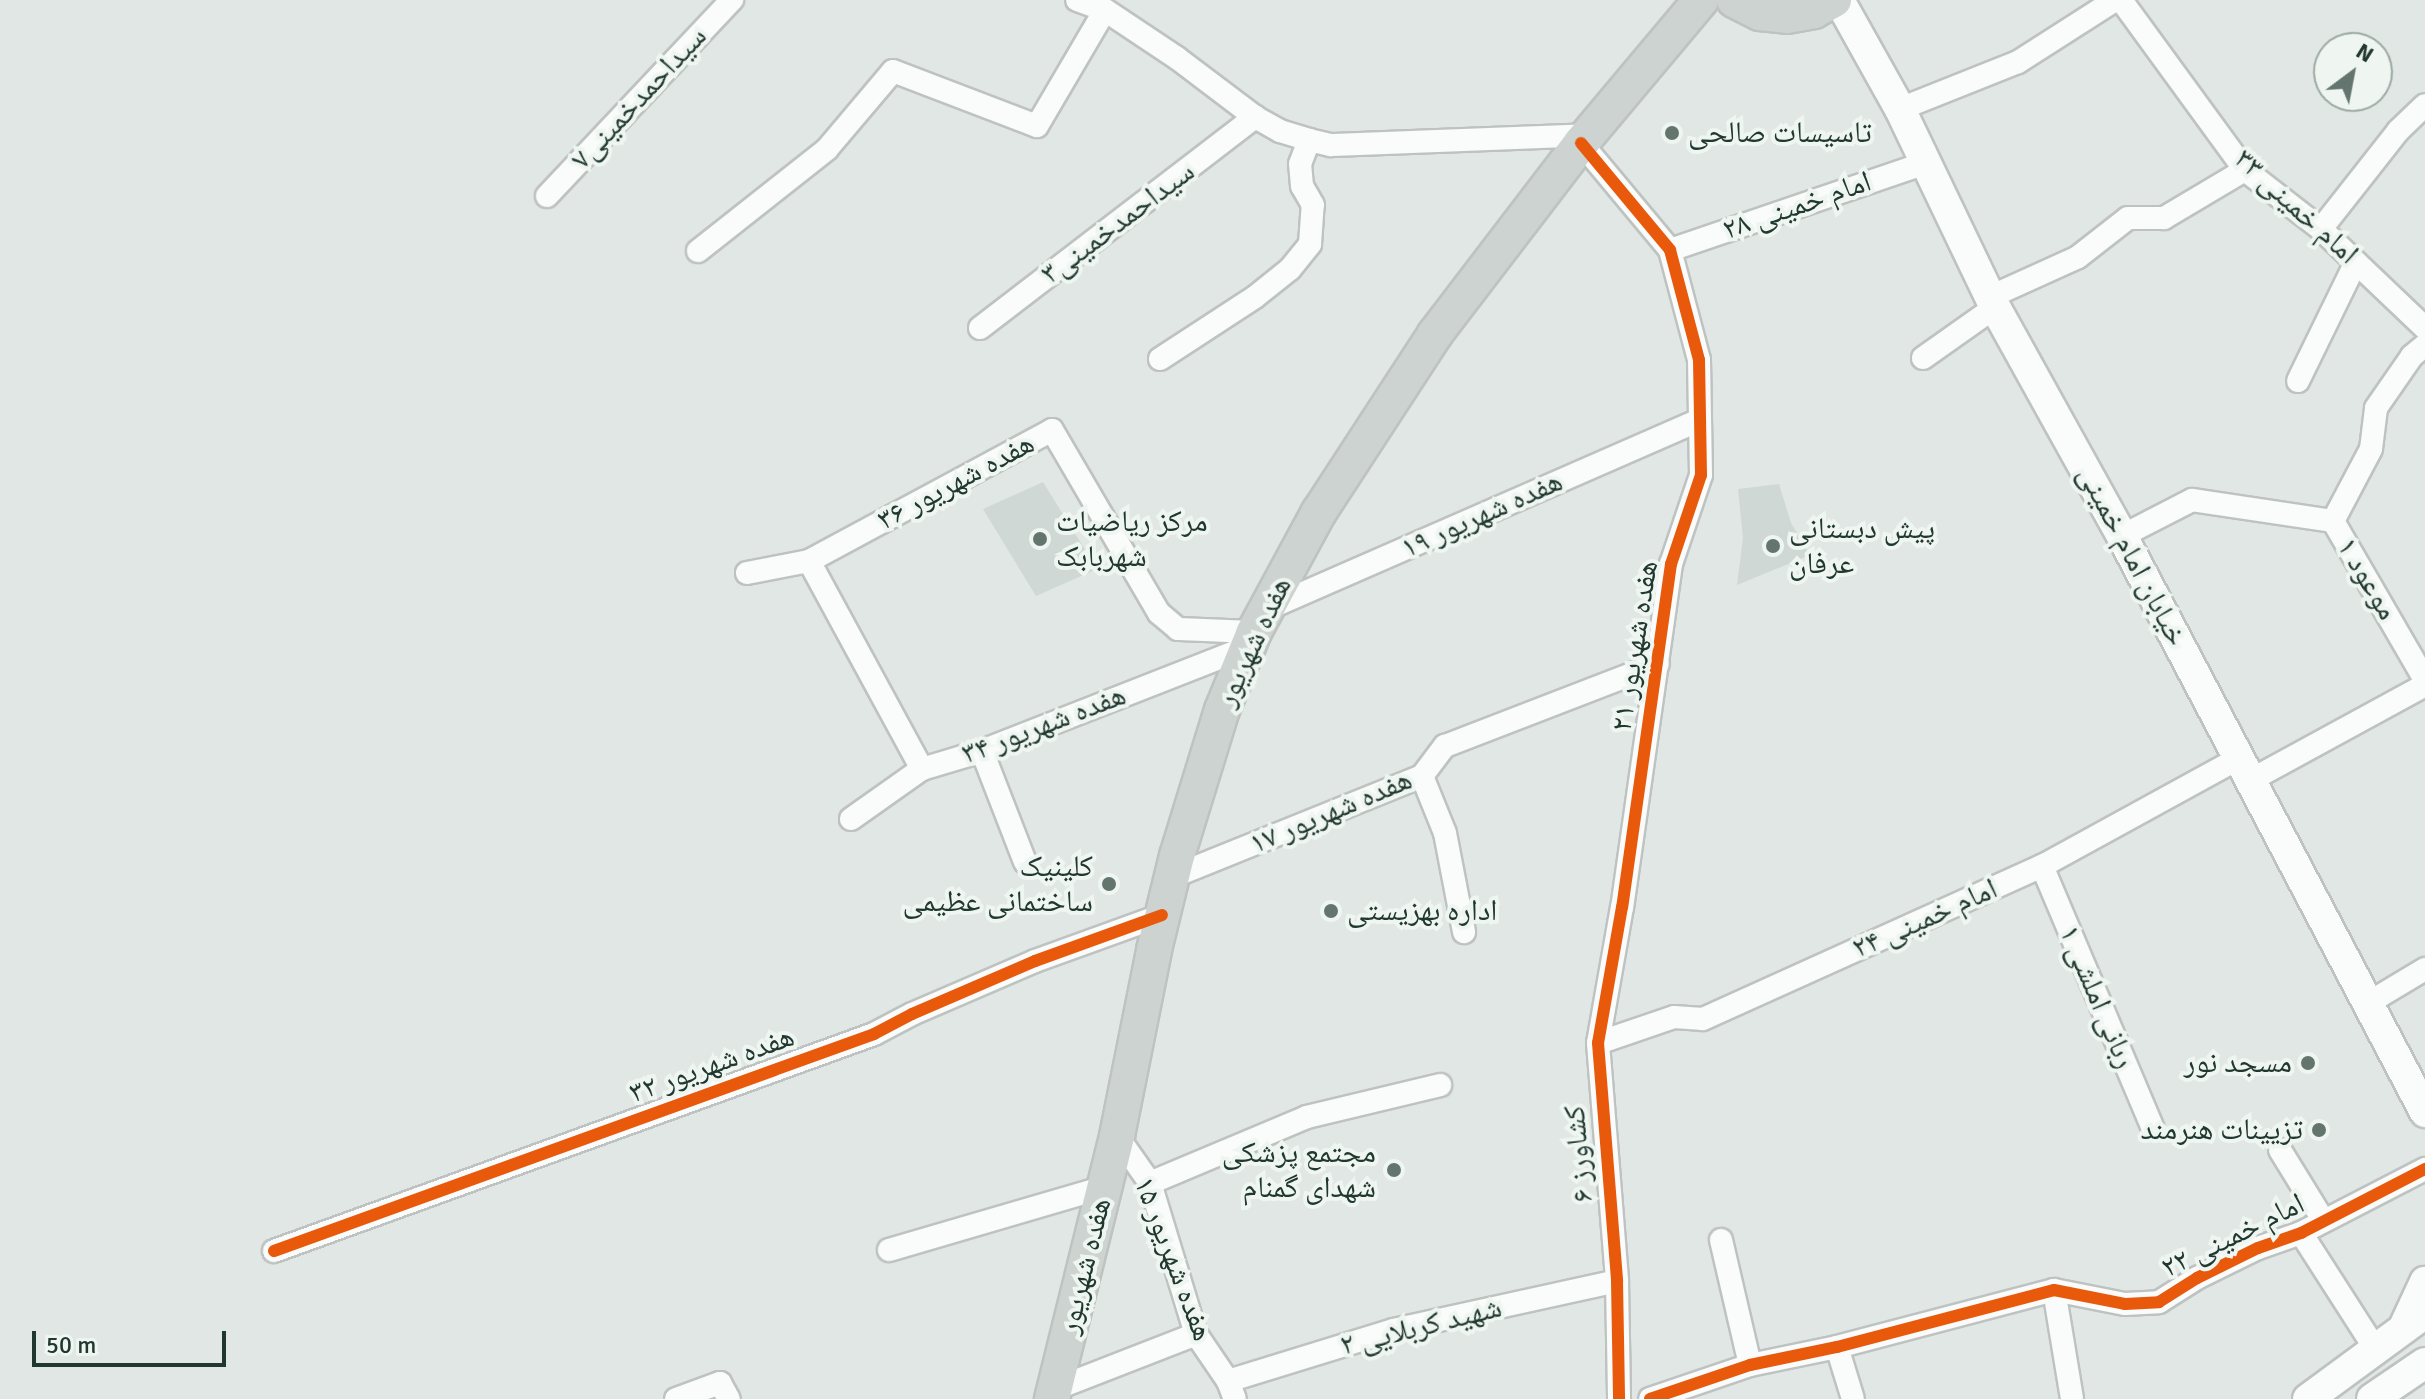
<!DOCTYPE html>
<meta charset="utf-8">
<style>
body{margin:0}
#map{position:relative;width:2425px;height:1399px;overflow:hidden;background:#e1e7e4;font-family:Signika,"Noto Naskh Arabic",sans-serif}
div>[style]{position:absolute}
.built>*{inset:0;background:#cfd8d4}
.roads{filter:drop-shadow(2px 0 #bec3c1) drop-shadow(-2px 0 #bec3c1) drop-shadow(0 2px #bec3c1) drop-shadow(0 -2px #bec3c1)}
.street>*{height:22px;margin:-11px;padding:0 11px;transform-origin:11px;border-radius:11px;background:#fafbfb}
.secondary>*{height:30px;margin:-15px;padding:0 15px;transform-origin:15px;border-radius:15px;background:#fafbfb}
.primary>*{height:34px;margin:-17px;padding:0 17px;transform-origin:17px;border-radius:17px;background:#cdd3d1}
.cycleway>*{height:12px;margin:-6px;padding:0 6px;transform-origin:6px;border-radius:6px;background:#e8590c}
.dots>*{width:22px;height:22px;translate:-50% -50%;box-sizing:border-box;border:4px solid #eff6f2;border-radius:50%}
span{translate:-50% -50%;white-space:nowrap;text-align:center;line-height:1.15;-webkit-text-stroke:8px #eff6f2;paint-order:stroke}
.street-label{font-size:30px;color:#213830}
.poi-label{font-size:30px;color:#213830}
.left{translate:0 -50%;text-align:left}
.right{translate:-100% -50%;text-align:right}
.north{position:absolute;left:2313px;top:32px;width:80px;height:80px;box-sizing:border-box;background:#eff6f2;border:2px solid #9daaa4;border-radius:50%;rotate:32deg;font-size:22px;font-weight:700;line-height:32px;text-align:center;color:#213830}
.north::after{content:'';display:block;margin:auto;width:28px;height:36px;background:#64756f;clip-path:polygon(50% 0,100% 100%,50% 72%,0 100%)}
.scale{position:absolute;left:32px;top:1331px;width:194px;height:36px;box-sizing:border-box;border:4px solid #213830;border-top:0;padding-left:10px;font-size:24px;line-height:28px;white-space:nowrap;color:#213830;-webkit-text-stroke:6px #eff6f2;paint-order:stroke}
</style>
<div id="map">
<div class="built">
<i style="clip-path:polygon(1043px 482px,1097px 569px,1036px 596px,983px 509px)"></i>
<i style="clip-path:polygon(1779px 484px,1791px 523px,1810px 555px,1737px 585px,1743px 538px,1738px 489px)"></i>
</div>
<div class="roads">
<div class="street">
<i style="left:1077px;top:0;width:30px;rotate:20deg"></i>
<i style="left:1105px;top:10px;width:87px;rotate:33.7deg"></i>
<i style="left:1177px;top:58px;width:98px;rotate:37.1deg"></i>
<i style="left:1255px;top:117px;width:29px;rotate:29deg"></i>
<i style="left:1280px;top:131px;width:30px;rotate:17deg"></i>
<i style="left:1309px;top:140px;width:23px;rotate:13deg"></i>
<i style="left:1331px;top:145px;width:258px;rotate:-2.2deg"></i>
<i style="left:2121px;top:0;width:210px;rotate:53.9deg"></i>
<i style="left:2245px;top:170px;width:96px;rotate:37.8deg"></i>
<i style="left:2321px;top:229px;width:144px;rotate:43.6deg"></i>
<i style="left:1900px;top:109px;width:127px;rotate:-21.7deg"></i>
<i style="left:2018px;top:62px;width:115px;rotate:-32.6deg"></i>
<i style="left:1581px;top:143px;width:139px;rotate:50.2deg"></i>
<i style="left:1670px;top:250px;width:114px;rotate:75.2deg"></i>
<i style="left:1699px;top:360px;width:115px;rotate:89deg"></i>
<i style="left:1701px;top:475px;width:94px;rotate:108.6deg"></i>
<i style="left:1671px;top:564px;width:346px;rotate:98.1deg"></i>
<i style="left:1622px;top:907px;width:138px;rotate:100deg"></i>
<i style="left:1598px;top:1043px;width:239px;rotate:85.4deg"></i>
<i style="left:1617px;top:1281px;width:118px;rotate:89deg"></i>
<i style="left:547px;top:196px;width:270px;rotate:-46.7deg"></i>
<i style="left:2321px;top:229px;width:125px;rotate:-51.8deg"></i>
<i style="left:2398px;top:131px;width:37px;rotate:-44deg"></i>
<i style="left:1670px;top:250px;width:269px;rotate:-18.8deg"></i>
<i style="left:698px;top:251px;width:164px;rotate:-38.3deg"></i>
<i style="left:827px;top:149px;width:102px;rotate:-49.8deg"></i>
<i style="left:893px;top:71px;width:154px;rotate:20.9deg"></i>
<i style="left:1037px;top:126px;width:134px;rotate:-59.6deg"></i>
<i style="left:1990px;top:297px;width:97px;rotate:-24.4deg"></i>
<i style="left:2078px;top:257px;width:63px;rotate:-38deg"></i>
<i style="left:2128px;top:218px;width:36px"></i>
<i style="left:2164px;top:218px;width:94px;rotate:-30.7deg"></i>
<i style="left:980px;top:328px;width:347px;rotate:-37.5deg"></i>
<i style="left:1923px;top:358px;width:88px;rotate:-35.3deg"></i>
<i style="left:1160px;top:359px;width:113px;rotate:-33.1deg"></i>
<i style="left:1255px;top:297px;width:45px;rotate:-38.7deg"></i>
<i style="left:1290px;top:269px;width:32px;rotate:-51deg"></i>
<i style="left:1310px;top:244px;width:39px;rotate:-86deg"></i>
<i style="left:1313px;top:205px;width:22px;rotate:-120deg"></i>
<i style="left:1302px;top:186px;width:22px;rotate:-95deg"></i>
<i style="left:1300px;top:164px;width:26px;rotate:-69deg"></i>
<i style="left:2298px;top:381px;width:132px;rotate:-64deg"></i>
<i style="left:2333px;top:521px;width:81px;rotate:-62.2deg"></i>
<i style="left:2371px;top:449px;width:41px;rotate:-83deg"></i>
<i style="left:2376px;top:408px;width:63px;rotate:-55.3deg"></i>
<i style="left:2412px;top:356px;width:17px;rotate:-40deg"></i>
<i style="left:2333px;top:521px;width:184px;rotate:59.9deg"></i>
<i style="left:2122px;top:536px;width:79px;rotate:-27.2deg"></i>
<i style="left:2192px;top:500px;width:143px;rotate:8.5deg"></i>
<i style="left:809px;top:561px;width:237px;rotate:61.5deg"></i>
<i style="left:747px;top:573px;width:63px;rotate:-11deg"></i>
<i style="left:809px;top:561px;width:276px;rotate:-28.3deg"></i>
<i style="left:1052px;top:430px;width:212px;rotate:59.7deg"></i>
<i style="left:1159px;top:613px;width:25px;rotate:40deg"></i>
<i style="left:1178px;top:629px;width:76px;rotate:2.3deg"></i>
<i style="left:1267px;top:609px;width:470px;rotate:-23.6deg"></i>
<i style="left:982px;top:751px;width:119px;rotate:68.8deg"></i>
<i style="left:1422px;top:776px;width:61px;rotate:68deg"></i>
<i style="left:1445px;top:833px;width:101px;rotate:79.1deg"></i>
<i style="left:2251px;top:780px;width:198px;rotate:-28.6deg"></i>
<i style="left:851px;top:819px;width:87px;rotate:-35.2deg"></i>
<i style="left:922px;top:769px;width:63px;rotate:-16.7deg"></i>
<i style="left:982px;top:751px;width:285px;rotate:-21.4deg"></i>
<i style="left:2042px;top:866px;width:283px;rotate:67.1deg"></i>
<i style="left:1172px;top:877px;width:270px;rotate:-22deg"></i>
<i style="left:1422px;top:776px;width:38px;rotate:-53deg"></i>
<i style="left:1445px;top:746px;width:228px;rotate:-21.1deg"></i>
<i style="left:2370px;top:1002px;width:64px;rotate:-31deg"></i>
<i style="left:1598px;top:1043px;width:80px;rotate:-18.9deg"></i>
<i style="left:1674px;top:1017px;width:29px;rotate:4deg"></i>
<i style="left:1703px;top:1019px;width:372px;rotate:-24.3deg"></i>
<i style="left:2042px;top:866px;width:225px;rotate:-28.7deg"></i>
<i style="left:1117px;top:1136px;width:57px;rotate:54.9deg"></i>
<i style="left:1150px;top:1183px;width:158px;rotate:73.1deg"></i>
<i style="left:1196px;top:1334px;width:57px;rotate:55.8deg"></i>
<i style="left:1228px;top:1381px;width:19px;rotate:69deg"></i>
<i style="left:2280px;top:1150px;width:82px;rotate:58.4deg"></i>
<i style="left:1150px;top:1183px;width:170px;rotate:-22.8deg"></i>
<i style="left:1307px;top:1117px;width:137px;rotate:-13.5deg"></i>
<i style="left:2301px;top:1233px;width:139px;rotate:57.3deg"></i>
<i style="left:1721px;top:1240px;width:128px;rotate:76.9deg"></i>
<i style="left:889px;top:1250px;width:225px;rotate:-16.3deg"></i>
<i style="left:274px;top:1251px;width:638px;rotate:-19.88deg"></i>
<i style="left:874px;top:1034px;width:43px;rotate:-27.8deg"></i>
<i style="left:912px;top:1014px;width:134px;rotate:-23.3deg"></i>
<i style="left:1035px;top:961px;width:135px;rotate:-19.9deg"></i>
<i style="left:2054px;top:1290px;width:110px;rotate:80.6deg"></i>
<i style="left:1837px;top:1347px;width:54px;rotate:72.9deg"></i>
<i style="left:1228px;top:1381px;width:174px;rotate:-17.1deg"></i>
<i style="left:1394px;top:1330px;width:228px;rotate:-12.4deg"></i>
<i style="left:1055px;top:1389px;width:151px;rotate:-21.3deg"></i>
<i style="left:676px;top:1399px;width:47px;rotate:-20deg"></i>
<i style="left:720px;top:1383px;width:18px;rotate:61deg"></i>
<i style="left:1650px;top:1399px;width:106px;rotate:-18.8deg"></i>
<i style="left:1750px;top:1365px;width:89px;rotate:-11.7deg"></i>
<i style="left:1837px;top:1347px;width:224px;rotate:-14.7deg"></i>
<i style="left:2054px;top:1290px;width:72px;rotate:11.2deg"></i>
<i style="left:2125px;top:1304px;width:34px;rotate:-3deg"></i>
<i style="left:2159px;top:1302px;width:45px;rotate:-32.3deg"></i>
<i style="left:2197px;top:1278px;width:68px;rotate:-26.2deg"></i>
<i style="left:2258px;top:1248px;width:46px;rotate:-19.2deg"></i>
<i style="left:2301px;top:1233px;width:140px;rotate:-27.3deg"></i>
</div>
<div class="secondary">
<i style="left:1839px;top:0;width:125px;rotate:60.8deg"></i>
<i style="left:1900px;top:109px;width:220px;rotate:64.4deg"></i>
<i style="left:1995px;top:307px;width:262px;rotate:61deg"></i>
<i style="left:2122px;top:536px;width:651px;rotate:62.25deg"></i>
<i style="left:2404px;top:1327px;width:50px;rotate:-65deg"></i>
<i style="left:2308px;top:1399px;width:145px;rotate:-36.3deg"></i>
<i style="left:2372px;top:1399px;width:64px;rotate:-34.2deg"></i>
</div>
<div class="primary">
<i style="left:1734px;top:0;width:29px;rotate:27deg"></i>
<i style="left:1760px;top:13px;width:27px;rotate:6deg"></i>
<i style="left:1787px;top:16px;width:27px;rotate:-10deg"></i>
<i style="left:1814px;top:11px;width:23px;rotate:-29deg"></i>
<i style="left:1052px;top:1399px;width:271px;rotate:-76.1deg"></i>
<i style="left:1117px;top:1136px;width:190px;rotate:-78.7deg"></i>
<i style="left:1154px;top:950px;width:97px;rotate:-76.3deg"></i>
<i style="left:1177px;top:856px;width:153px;rotate:-72.9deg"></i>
<i style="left:1222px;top:710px;width:84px;rotate:-67.7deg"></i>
<i style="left:1254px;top:632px;width:136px;rotate:-61.6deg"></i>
<i style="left:1319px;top:512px;width:212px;rotate:-56.9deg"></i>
<i style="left:1435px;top:334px;width:240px;rotate:-52.6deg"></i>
<i style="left:1581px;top:143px;width:187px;rotate:-50deg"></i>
</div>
</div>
<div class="cycleway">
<i style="left:1581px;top:143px;width:139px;rotate:50.2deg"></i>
<i style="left:1670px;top:250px;width:114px;rotate:75.2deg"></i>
<i style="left:1699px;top:360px;width:115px;rotate:89deg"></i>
<i style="left:1701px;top:475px;width:94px;rotate:108.6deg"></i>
<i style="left:1671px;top:564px;width:346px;rotate:98.1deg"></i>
<i style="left:1622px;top:907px;width:138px;rotate:100deg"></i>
<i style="left:1598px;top:1043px;width:239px;rotate:85.4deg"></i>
<i style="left:1617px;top:1281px;width:118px;rotate:89deg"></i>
<i style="left:274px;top:1251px;width:638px;rotate:-19.88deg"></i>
<i style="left:874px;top:1034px;width:43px;rotate:-27.8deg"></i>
<i style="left:912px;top:1014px;width:134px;rotate:-23.3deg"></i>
<i style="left:1035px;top:961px;width:135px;rotate:-19.9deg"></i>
<i style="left:1650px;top:1399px;width:106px;rotate:-18.8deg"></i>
<i style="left:1750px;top:1365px;width:89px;rotate:-11.7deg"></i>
<i style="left:1837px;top:1347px;width:224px;rotate:-14.7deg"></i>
<i style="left:2054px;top:1290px;width:72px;rotate:11.2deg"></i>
<i style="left:2125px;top:1304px;width:34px;rotate:-3deg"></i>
<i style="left:2159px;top:1302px;width:45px;rotate:-32.3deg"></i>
<i style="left:2197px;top:1278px;width:68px;rotate:-26.2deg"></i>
<i style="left:2258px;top:1248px;width:46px;rotate:-19.2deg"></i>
<i style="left:2301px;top:1233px;width:140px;rotate:-27.3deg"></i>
</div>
<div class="dots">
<i style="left:1672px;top:133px;background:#64756f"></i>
<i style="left:1040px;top:539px;background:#64756f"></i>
<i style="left:1773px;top:546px;background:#64756f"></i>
<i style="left:1109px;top:884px;background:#64756f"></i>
<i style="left:1331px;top:911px;background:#64756f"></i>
<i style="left:2308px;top:1063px;background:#64756f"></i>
<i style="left:2319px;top:1130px;background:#64756f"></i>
<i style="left:1394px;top:1170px;background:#64756f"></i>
</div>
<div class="street-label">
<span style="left:639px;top:98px;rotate:-47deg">سیداحمدخمینی۷</span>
<span style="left:1797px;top:206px;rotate:-19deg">امام خمینی ۲۸</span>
<span style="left:2296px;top:207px;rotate:42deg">امام خمینی ۳۳</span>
<span style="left:1118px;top:223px;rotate:-37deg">سیداحمدخمینی۳</span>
<span style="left:956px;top:482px;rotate:-28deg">هفده شهریور ۳۶</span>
<span style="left:1482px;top:515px;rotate:-24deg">هفده شهریور ۱۹</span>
<span style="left:2132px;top:556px;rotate:62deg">خیابان امام خمینی</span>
<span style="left:2367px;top:579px;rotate:59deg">موعود ۱</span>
<span style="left:1254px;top:642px;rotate:-65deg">هفده شهریور</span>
<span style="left:1635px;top:646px;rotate:-81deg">هفده شهریور ۲۱</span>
<span style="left:1044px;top:725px;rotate:-21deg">هفده شهریور ۳۴</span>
<span style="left:1331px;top:812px;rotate:-23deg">هفده شهریور ۱۷</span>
<span style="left:1925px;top:919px;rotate:-24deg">امام خمینی ۲۴</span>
<span style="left:2097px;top:997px;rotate:67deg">ربانی املشی ۱</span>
<span style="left:712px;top:1065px;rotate:-20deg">هفده شهریور ۳۲</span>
<span style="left:1579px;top:1154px;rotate:-95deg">کشاورز ۶</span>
<span style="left:2233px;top:1236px;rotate:-26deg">امام خمینی ۲۲</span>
<span style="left:1173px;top:1259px;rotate:69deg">هفده شهریور ۱۵</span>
<span style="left:1085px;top:1266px;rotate:-76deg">هفده شهریور</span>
<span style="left:1421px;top:1327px;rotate:-14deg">شهید کربلایی ۲</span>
</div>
<div class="poi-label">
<span class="left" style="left:1688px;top:133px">تاسیسات صالحی</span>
<span class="left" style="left:1056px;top:539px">مرکز ریاضیات<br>شهربابک</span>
<span class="left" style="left:1789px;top:546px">پیش دبستانی<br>عرفان</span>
<span class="right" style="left:1093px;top:884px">کلینیک<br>ساختمانی عظیمی</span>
<span class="left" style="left:1347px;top:911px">اداره بهزیستی</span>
<span class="right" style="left:2292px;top:1063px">مسجد نور</span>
<span class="right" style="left:2303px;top:1130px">تزیینات هنرمند</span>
<span class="right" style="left:1376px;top:1170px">مجتمع پزشکی<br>شهدای گمنام</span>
</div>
<div class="north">N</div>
<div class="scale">50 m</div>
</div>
